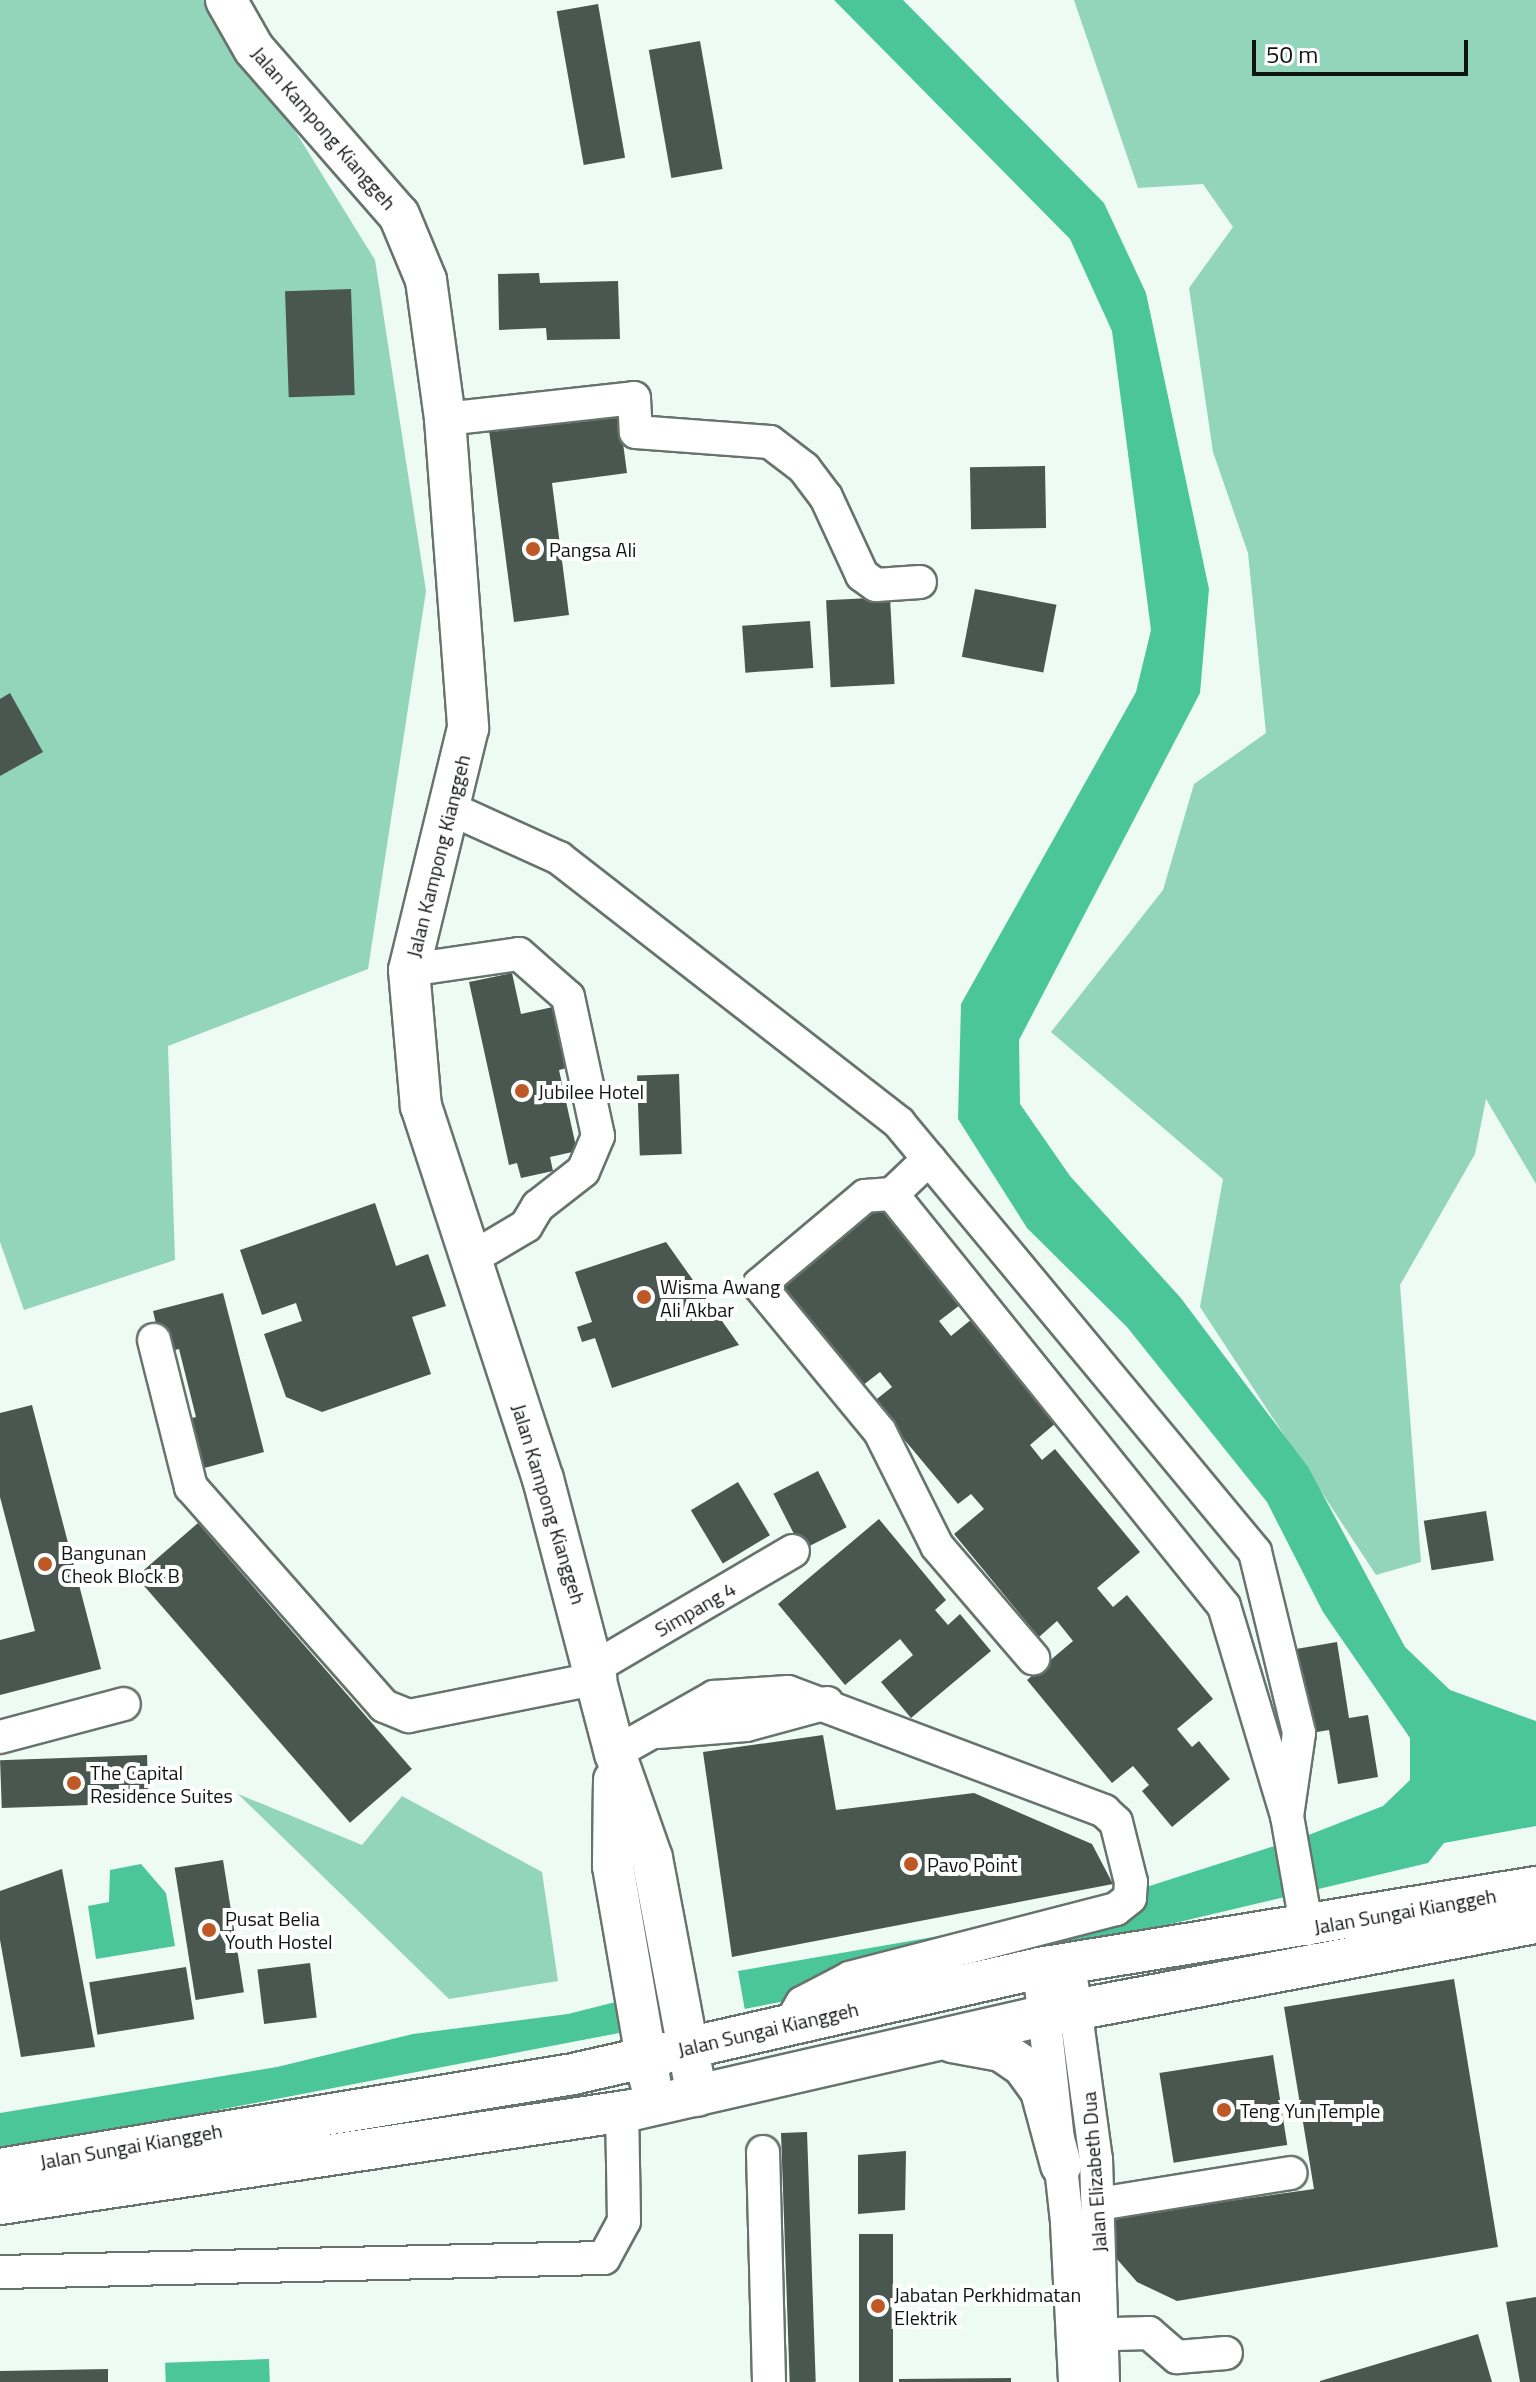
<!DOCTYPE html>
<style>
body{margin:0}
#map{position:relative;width:1536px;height:2382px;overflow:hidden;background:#edfbf4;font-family:"Titillium Web",sans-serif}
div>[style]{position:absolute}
.green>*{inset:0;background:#93d5ba}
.water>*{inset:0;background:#4bc69b;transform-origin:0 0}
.pier>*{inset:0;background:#edfbf4;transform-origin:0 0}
.building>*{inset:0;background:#4a5650;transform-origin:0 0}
.roads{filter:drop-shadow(2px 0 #67736e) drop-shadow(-2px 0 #67736e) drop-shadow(0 2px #67736e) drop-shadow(0 -2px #67736e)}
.minor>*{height:32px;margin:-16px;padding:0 16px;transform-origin:16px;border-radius:16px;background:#fff}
.major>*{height:40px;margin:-20px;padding:0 20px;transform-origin:20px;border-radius:20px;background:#fff}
.dots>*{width:22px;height:22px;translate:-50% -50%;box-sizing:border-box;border:4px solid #fff;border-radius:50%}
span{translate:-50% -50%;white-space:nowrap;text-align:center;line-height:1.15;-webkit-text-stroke:8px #fff;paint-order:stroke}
.street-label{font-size:20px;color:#101412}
.poi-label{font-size:20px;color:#101412}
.left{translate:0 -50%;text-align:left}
.scale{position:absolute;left:1252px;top:40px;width:216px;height:36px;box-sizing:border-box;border:4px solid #101412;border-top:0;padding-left:10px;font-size:24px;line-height:28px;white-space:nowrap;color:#101412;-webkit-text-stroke:6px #fff;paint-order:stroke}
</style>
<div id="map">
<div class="green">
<i style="clip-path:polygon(0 0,214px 0,375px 260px,426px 591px,368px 969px,168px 1046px,175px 1260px,24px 1310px,0 1242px)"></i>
<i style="clip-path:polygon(1074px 0,1536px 0,1536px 1184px,1486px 1099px,1475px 1154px,1400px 1285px,1421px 1562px,1376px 1575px,1200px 1307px,1223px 1179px,1051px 1032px,1163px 890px,1194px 784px,1266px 733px,1248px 553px,1213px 452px,1189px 288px,1233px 227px,1203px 184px,1138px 188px)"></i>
<i style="clip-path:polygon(238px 1794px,362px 1845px,402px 1796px,542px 1872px,558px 1981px,449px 1999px)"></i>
</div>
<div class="water">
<i style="clip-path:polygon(834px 0,903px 0,1104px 203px,1146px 293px,1209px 589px,1200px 693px,1019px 1040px,1020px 1104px,1070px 1176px,1180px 1297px,1308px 1467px,1405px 1647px,1450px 1690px,1536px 1721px,1536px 1826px,1444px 1843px,1428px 1863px,1103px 1940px,0 2152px,0 2113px,277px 2067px,413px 2034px,568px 2014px,738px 1971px,1059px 1915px,1306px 1836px,1383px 1806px,1410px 1780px,1410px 1738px,1323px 1612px,1267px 1502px,1127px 1327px,1027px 1228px,958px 1119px,961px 1004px,1136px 692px,1151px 630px,1112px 331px,1070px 239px)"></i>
<i style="clip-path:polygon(141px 1864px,166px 1893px,175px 1946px,96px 1959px,88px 1906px,109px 1902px,110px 1870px)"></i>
<i style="left:269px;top:2359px;width:23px;height:104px;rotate:88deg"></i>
</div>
<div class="pier">
<i style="left:738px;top:1971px;width:42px;height:109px;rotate:80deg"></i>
</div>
<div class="building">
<i style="left:598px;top:4px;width:156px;height:42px;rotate:80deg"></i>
<i style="left:700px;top:41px;width:130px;height:52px;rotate:80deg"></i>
<i style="clip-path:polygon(539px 273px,540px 283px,618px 281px,620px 339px,547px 340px,546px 328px,499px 330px,498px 274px)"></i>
<i style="left:351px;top:289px;width:106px;height:66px;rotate:88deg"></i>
<i style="clip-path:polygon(619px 413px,627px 473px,552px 483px,569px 615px,514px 622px,489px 430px)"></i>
<i style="left:1045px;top:466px;width:62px;height:75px;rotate:89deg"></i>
<i style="left:975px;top:589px;width:83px;height:69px;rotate:11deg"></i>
<i style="left:890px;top:597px;width:87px;height:64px;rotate:87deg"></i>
<i style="left:810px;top:621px;width:47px;height:68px;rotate:86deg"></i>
<i style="clip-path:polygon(10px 693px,43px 752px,0 776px,0 699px)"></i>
<i style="clip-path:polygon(512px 973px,521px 1014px,562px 1005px,575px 1066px,559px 1070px,577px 1151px,550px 1157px,553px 1171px,521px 1178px,517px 1163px,509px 1165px,469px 982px)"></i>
<i style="left:679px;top:1074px;width:80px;height:42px;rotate:88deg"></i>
<i style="clip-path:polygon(874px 1201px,960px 1305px,939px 1321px,951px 1336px,972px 1319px,1057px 1422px,1030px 1445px,1042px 1460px,1055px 1449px,1140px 1552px,1097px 1588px,1113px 1607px,1127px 1595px,1213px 1699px,1177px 1729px,1192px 1747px,1199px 1741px,1230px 1779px,1172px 1827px,1142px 1791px,1149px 1785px,1133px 1766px,1112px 1783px,1027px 1680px,1073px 1641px,1057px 1621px,1039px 1637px,954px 1534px,984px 1509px,971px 1494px,958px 1504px,873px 1402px,892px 1387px,880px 1372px,858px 1389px,773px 1286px)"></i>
<i style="clip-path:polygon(375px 1203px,396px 1266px,428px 1254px,446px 1306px,412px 1317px,431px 1374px,322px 1412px,286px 1397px,264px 1334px,302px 1321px,296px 1303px,262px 1315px,240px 1250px)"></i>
<i style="clip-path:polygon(666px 1242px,739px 1345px,612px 1388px,595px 1338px,582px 1342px,577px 1327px,592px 1322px,575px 1272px)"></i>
<i style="clip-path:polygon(223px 1293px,264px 1452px,193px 1471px,180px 1421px,196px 1417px,179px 1349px,163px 1353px,153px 1311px)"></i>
<i style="clip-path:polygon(32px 1405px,101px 1669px,0 1695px,0 1640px,35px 1631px,0 1497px,0 1413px)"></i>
<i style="left:818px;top:1471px;width:63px;height:50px;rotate:63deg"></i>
<i style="left:738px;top:1482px;width:62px;height:55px;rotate:59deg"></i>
<i style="left:1486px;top:1511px;width:50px;height:63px;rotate:81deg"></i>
<i style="clip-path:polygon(879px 1519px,946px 1600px,935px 1610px,948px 1625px,960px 1614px,991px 1651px,911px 1718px,881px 1682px,913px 1655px,900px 1639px,845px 1685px,778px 1604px)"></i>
<i style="left:198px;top:1523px;width:326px;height:82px;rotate:49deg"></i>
<i style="clip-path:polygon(1337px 1642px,1349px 1718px,1368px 1715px,1378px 1777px,1338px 1784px,1329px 1730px,1311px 1733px,1296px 1649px)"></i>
<i style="clip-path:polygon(823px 1735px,836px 1810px,974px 1793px,1092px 1844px,1113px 1884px,732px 1957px,703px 1752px)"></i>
<i style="left:147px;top:1755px;width:48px;height:147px;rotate:88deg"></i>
<i style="left:223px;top:1860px;width:134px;height:49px;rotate:81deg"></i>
<i style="clip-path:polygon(62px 1869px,95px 2047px,21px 2057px,0 1940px,0 1891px)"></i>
<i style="left:310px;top:1963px;width:55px;height:53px;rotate:83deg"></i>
<i style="left:186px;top:1967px;width:53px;height:98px;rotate:81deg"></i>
<i style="clip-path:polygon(1454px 1979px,1498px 2247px,1177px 2301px,1137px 2282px,1116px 2258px,1107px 2225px,1123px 2216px,1314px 2189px,1284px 2007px)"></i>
<i style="left:1273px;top:2055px;width:91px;height:115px;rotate:81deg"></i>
<i style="left:807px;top:2132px;width:250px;height:26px;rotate:88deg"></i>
<i style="clip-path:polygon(906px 2151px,905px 2210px,858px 2214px,858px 2155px)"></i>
<i style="left:859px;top:2234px;width:34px;height:148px"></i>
<i style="clip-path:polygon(1536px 2297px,1536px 2382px,1520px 2382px,1506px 2302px)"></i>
<i style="clip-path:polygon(1478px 2334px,1492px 2382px,1320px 2382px,1320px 2381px)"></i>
<i style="clip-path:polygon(108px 2369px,108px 2382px,0 2382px,0 2371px)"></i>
<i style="clip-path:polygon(1011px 2378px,1011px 2382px,899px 2382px,899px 2379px)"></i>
</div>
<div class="roads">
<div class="minor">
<i style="left:445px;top:419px;width:190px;rotate:-6.3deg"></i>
<i style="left:634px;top:398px;width:34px;rotate:87deg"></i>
<i style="left:636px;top:432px;width:134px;rotate:4.3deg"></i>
<i style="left:770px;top:442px;width:43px;rotate:37.4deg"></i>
<i style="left:804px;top:468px;width:36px;rotate:53deg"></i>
<i style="left:826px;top:497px;width:86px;rotate:65.2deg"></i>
<i style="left:862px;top:575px;width:17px;rotate:36deg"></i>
<i style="left:876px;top:585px;width:44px;rotate:-3.9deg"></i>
<i style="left:451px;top:809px;width:119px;rotate:24.4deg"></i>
<i style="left:559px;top:858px;width:431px;rotate:37.9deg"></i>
<i style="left:899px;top:1123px;width:47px;rotate:50.2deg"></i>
<i style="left:929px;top:1159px;width:511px;rotate:50.32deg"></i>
<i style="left:1255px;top:1552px;width:186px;rotate:76.3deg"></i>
<i style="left:1299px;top:1733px;width:84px;rotate:98.2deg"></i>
<i style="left:409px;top:970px;width:111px;rotate:-8.3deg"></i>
<i style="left:519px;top:954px;width:65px;rotate:41.3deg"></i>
<i style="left:568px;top:997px;width:142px;rotate:77.8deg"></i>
<i style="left:598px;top:1136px;width:38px;rotate:113deg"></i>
<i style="left:583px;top:1171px;width:57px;rotate:142.1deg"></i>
<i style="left:538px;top:1206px;width:23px;rotate:121deg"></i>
<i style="left:526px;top:1226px;width:63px;rotate:149.3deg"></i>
<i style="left:929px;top:1159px;width:51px;rotate:136.6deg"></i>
<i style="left:892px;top:1194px;width:27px;rotate:176deg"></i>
<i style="left:865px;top:1196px;width:138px;rotate:140deg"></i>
<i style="left:759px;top:1285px;width:190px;rotate:50.5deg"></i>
<i style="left:880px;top:1432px;width:127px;rotate:63.4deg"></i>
<i style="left:937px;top:1546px;width:148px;rotate:49.4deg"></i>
<i style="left:892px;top:1194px;width:529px;rotate:51.14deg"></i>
<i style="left:1224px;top:1606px;width:219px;rotate:73.3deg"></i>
<i style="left:1287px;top:1816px;width:115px;rotate:80deg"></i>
<i style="left:154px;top:1340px;width:152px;rotate:75.9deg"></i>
<i style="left:191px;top:1487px;width:292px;rotate:48.6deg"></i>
<i style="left:384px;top:1706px;width:27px;rotate:22deg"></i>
<i style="left:409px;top:1716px;width:195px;rotate:-11.3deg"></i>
<i style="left:597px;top:1666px;width:227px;rotate:-30.4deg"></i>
<i style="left:658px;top:1732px;width:88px;rotate:-4.5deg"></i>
<i style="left:746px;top:1725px;width:84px;rotate:-15.2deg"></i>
<i style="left:0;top:1737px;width:128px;rotate:-14.9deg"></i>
<i style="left:615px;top:1753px;width:114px;rotate:-29.5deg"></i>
<i style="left:714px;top:1697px;width:74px;rotate:-3.9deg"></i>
<i style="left:788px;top:1692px;width:338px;rotate:20.6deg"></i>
<i style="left:1104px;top:1811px;width:16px;rotate:43deg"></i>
<i style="left:1116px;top:1822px;width:62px;rotate:76deg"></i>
<i style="left:1131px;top:1882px;width:16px;rotate:94deg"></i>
<i style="left:1130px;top:1898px;width:18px;rotate:142deg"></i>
<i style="left:1116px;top:1909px;width:275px;rotate:165.5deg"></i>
<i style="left:850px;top:1978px;width:54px;rotate:152.5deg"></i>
<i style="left:802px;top:2003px;width:24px;rotate:120deg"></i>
<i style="left:1069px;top:1963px;width:198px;rotate:82.2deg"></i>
<i style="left:1096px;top:2159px;width:223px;rotate:88.2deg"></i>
<i style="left:1039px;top:1968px;width:257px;rotate:83.7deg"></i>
<i style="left:1067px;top:2223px;width:159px;rotate:87.1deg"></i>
<i style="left:763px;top:2152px;width:230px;rotate:88.5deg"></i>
<i style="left:1099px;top:2204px;width:194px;rotate:-9.2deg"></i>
<i style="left:0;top:2272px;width:604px;rotate:-1.33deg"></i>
<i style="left:604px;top:2258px;width:42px;rotate:-61.6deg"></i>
<i style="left:624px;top:2221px;width:110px;rotate:-91deg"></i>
<i style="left:1081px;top:2335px;width:68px;rotate:-1.7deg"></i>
<i style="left:1149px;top:2333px;width:37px;rotate:41deg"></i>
<i style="left:1177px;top:2357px;width:49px;rotate:-4.7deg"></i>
</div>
<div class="major">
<i style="left:226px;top:0;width:56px;rotate:60.3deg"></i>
<i style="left:254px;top:49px;width:220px;rotate:48.9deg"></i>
<i style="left:399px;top:215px;width:70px;rotate:67.4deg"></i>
<i style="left:426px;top:280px;width:140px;rotate:82.2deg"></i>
<i style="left:445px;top:419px;width:310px;rotate:85.7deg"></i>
<i style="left:468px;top:728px;width:249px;rotate:103.7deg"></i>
<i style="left:409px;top:970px;width:137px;rotate:85deg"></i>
<i style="left:421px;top:1106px;width:392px;rotate:71.9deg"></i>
<i style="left:543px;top:1479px;width:283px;rotate:75.3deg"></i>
<i style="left:615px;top:1753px;width:111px;rotate:70.6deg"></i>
<i style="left:652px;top:1858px;width:242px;rotate:79.3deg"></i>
<i style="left:614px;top:1780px;width:86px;rotate:90.7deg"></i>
<i style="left:613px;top:1866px;width:218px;rotate:80.2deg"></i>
<i style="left:952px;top:2042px;width:50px;rotate:10.4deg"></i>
<i style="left:1001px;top:2051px;width:27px;rotate:34deg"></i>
<i style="left:1023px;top:2066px;width:31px;rotate:54deg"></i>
<i style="left:1041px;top:2091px;width:77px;rotate:74.9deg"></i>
<i style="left:0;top:2169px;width:581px;rotate:-9.41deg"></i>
<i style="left:573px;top:2074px;width:478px;rotate:-12.8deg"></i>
<i style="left:1039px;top:1968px;width:504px;rotate:-9.26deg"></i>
<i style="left:0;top:2204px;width:639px;rotate:-8.46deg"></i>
<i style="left:632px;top:2110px;width:427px;rotate:-12.9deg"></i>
<i style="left:1048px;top:2015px;width:497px;rotate:-10.7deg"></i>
</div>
</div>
<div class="dots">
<i style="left:533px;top:549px;background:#be5926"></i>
<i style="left:522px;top:1091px;background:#be5926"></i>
<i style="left:644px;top:1297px;background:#be5926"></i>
<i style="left:45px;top:1564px;background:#be5926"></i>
<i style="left:74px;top:1783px;background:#be5926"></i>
<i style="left:911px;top:1864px;background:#be5926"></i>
<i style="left:209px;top:1930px;background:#be5926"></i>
<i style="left:1224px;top:2110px;background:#be5926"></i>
<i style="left:878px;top:2306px;background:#be5926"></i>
</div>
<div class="street-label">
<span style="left:324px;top:128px;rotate:49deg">Jalan Kampong Kianggeh</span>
<span style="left:438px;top:856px;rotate:-76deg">Jalan Kampong Kianggeh</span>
<span style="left:549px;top:1504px;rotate:73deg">Jalan Kampong Kianggeh</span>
<span style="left:695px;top:1609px;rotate:-30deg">Simpang 4</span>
<span style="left:1405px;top:1911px;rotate:-10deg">Jalan Sungai Kianggeh</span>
<span style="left:768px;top:2029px;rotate:-13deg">Jalan Sungai Kianggeh</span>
<span style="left:131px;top:2146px;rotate:-10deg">Jalan Sungai Kianggeh</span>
<span style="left:1094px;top:2172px;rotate:-94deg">Jalan Elizabeth Dua</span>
</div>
<div class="poi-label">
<span class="left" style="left:549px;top:549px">Pangsa Ali</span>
<span class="left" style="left:538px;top:1091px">Jubilee Hotel</span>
<span class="left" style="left:660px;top:1298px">Wisma Awang<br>Ali Akbar</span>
<span class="left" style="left:61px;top:1564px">Bangunan<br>Cheok Block B</span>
<span class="left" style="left:90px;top:1784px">The Capital<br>Residence Suites</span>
<span class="left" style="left:927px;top:1864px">Pavo Point</span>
<span class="left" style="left:225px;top:1930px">Pusat Belia<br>Youth Hostel</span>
<span class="left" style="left:1240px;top:2110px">Teng Yun Temple</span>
<span class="left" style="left:894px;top:2306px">Jabatan Perkhidmatan<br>Elektrik</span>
</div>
<div class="scale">50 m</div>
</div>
